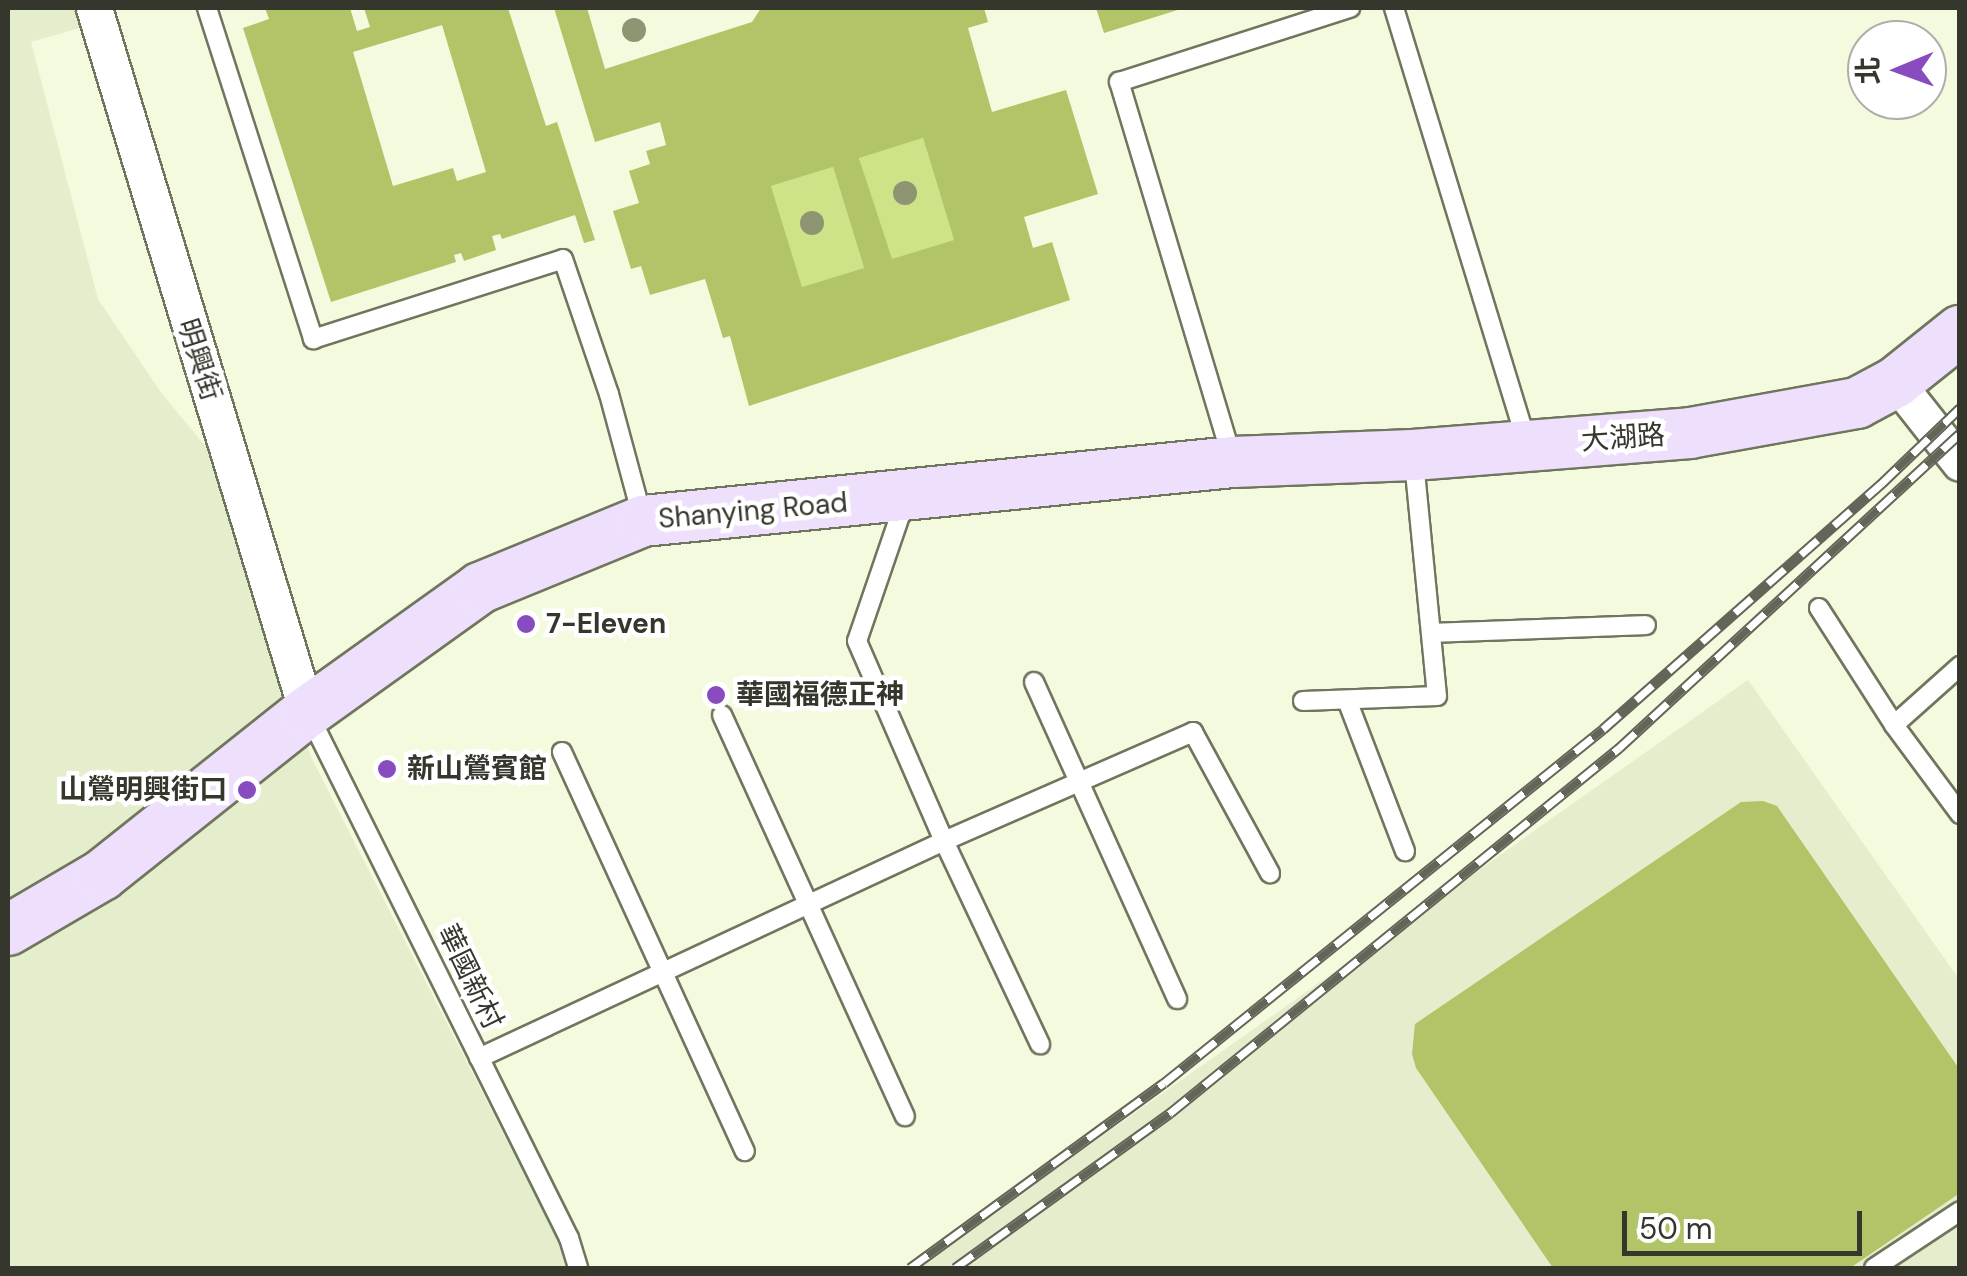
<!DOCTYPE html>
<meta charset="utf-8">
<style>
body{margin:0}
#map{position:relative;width:1967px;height:1276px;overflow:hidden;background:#f3fade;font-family:"DM Sans","Noto Sans TC",sans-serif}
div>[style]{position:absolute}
.built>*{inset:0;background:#e5eecc}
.green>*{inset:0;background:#cee287;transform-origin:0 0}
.building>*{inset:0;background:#b1c468}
.roads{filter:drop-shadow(2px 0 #70765e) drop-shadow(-2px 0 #70765e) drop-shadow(0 2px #70765e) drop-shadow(0 -2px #70765e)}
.lane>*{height:18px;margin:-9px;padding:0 9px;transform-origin:9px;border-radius:9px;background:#fff}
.street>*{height:35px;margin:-17.5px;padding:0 17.5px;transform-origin:17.5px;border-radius:17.5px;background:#fff}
.secondary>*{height:50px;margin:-25px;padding:0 25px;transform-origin:25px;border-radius:25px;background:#eee0fd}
.rail>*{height:11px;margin-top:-5.5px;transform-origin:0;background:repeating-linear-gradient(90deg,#fff 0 22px,#626557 0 44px);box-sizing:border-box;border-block:2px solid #626557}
.trees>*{width:24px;height:24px;margin:-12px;border-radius:50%;background:#8d9573}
.dots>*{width:28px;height:28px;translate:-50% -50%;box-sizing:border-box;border:5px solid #fff;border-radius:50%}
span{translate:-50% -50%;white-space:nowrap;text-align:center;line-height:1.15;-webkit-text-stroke:9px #fff;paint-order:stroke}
.street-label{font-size:28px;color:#35372d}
.poi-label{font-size:28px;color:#35372d;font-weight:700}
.left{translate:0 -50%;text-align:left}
.right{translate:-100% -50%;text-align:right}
.frame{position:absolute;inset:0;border:10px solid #35372d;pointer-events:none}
.north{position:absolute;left:1847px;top:20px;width:100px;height:100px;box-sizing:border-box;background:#fff;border:2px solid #aeafab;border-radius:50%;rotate:269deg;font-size:28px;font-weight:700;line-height:40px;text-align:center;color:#35372d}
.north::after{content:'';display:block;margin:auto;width:35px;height:45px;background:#884bc0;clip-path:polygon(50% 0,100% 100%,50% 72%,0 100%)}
.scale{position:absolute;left:1622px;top:1211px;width:240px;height:45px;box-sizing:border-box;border:5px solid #35372d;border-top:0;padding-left:12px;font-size:30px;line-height:35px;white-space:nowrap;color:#35372d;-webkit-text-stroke:8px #fff;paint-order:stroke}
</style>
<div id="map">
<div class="built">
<i style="clip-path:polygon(8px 8px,77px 8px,83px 27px,31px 42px,98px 299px,162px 394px,226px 471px,311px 757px,572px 1268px,8px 1268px)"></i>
<i style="clip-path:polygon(1748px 680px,1959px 979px,1959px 1268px,915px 1268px)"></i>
</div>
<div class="green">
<i style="left:923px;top:138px;width:107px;height:67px;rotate:73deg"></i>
<i style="left:833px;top:167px;width:106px;height:65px;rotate:73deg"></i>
</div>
<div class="building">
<i style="clip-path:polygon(evenodd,265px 8px,350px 8px,357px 31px,370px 27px,364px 8px,508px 8px,546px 126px,557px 122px,595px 240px,584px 243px,575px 215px,502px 239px,500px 234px,492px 236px,496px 250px,464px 261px,461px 253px,454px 255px,456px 262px,331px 302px,243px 28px,269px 19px,265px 8px,442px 25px,486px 172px,457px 181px,453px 168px,393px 186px,353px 52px,442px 25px)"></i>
<i style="clip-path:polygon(evenodd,554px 8px,587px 8px,605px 69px,752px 22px,761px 8px,984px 8px,988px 22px,968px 28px,992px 112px,1066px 90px,1098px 194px,1024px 217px,1033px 248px,1052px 242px,1070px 300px,749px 406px,730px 336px,723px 338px,705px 279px,650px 295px,641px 266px,631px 269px,613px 211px,639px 203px,629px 171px,650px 164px,646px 151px,666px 145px,660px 122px,595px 142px,554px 8px,923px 138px,954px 240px,892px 259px,859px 158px,923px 138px,554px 8px,833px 167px,864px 268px,802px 287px,771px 186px,833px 167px)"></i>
<i style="clip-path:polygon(1096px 8px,1184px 8px,1104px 33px)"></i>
<i style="clip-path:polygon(1763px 801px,1777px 806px,1960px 1070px,1960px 1193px,1850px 1268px,1553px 1268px,1416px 1068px,1412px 1054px,1415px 1024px,1741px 802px)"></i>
</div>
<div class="roads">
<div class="lane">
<i style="left:207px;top:8px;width:348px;rotate:72.2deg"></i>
<i style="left:313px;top:339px;width:262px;rotate:-17.7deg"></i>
<i style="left:563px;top:259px;width:143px;rotate:71.2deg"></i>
<i style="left:609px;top:394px;width:131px;rotate:74.9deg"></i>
<i style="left:1394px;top:8px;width:454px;rotate:73deg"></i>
<i style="left:1232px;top:458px;width:393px;rotate:-106.7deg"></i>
<i style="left:1119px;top:82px;width:243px;rotate:-17.8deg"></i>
<i style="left:906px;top:498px;width:151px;rotate:108.9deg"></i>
<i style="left:857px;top:641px;width:218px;rotate:66.5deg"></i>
<i style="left:944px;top:841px;width:225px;rotate:64.7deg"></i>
<i style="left:1819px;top:608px;width:139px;rotate:57.3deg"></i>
<i style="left:1894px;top:725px;width:89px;rotate:-41.8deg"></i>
<i style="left:1432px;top:633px;width:214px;rotate:-2.1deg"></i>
<i style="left:1034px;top:682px;width:348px;rotate:65.7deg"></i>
<i style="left:1347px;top:700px;width:162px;rotate:69deg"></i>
<i style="left:1303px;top:701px;width:134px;rotate:-2.1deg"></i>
<i style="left:1437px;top:696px;width:237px;rotate:-95.6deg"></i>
<i style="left:722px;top:715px;width:441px;rotate:65.5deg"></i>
<i style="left:310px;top:717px;width:582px;rotate:63.57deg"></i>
<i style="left:569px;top:1238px;width:31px;rotate:73deg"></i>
<i style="left:1894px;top:725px;width:111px;rotate:53.4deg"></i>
<i style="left:562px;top:752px;width:439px;rotate:65.4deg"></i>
<i style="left:479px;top:1058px;width:513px;rotate:-25.02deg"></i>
<i style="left:944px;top:841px;width:272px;rotate:-23.6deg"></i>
<i style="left:1193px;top:732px;width:161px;rotate:61.4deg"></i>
<i style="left:1874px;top:1268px;width:103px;rotate:-33.5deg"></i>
</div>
<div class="street">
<i style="left:94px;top:8px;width:736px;rotate:73.17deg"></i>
<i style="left:1896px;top:382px;width:103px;rotate:51.7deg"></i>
</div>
<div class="secondary">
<i style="left:8px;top:930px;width:109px;rotate:-30.3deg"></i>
<i style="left:102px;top:875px;width:262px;rotate:-38.5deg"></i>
<i style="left:307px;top:712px;width:213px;rotate:-35.6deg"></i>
<i style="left:480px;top:588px;width:176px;rotate:-22.3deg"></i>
<i style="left:643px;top:521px;width:593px;rotate:-5.71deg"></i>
<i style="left:1233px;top:462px;width:180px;rotate:-2.2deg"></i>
<i style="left:1413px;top:455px;width:278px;rotate:-4.5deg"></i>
<i style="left:1690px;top:433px;width:170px;rotate:-10.2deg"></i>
<i style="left:1857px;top:403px;width:44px;rotate:-28.3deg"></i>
<i style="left:1896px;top:382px;width:82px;rotate:-38.6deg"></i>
</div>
</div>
<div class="rail">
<i style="left:910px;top:1268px;width:314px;rotate:-36.1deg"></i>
<i style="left:1164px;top:1083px;width:564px;rotate:-38.88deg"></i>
<i style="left:1603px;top:729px;width:371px;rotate:-41.4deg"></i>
<i style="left:1881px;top:484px;width:110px;rotate:-43.9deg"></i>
<i style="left:955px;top:1268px;width:265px;rotate:-35.8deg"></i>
<i style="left:1170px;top:1113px;width:579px;rotate:-39.11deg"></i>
<i style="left:1619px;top:748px;width:464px;rotate:-42.7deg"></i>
</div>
<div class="trees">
<i style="left:634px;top:30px"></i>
<i style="left:905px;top:193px"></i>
<i style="left:812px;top:223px"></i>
</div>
<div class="dots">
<i style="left:526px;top:624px;background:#884bc0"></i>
<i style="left:716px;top:695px;background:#884bc0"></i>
<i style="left:387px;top:769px;background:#884bc0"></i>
<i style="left:247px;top:790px;background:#884bc0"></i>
</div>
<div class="street-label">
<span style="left:199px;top:360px;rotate:72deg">明興街</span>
<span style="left:1623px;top:438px;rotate:-4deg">大湖路</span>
<span style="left:753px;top:511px;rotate:-5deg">Shanying Road</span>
<span style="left:470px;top:977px;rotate:64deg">華國新村</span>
</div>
<div class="poi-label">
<span class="left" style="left:546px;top:624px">7-Eleven</span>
<span class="left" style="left:736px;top:695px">華國福德正神</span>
<span class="left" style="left:407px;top:769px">新山鶯賓館</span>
<span class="right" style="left:227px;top:790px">山鶯明興街口</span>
</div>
<div class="frame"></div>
<div class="north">北</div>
<div class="scale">50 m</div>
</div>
